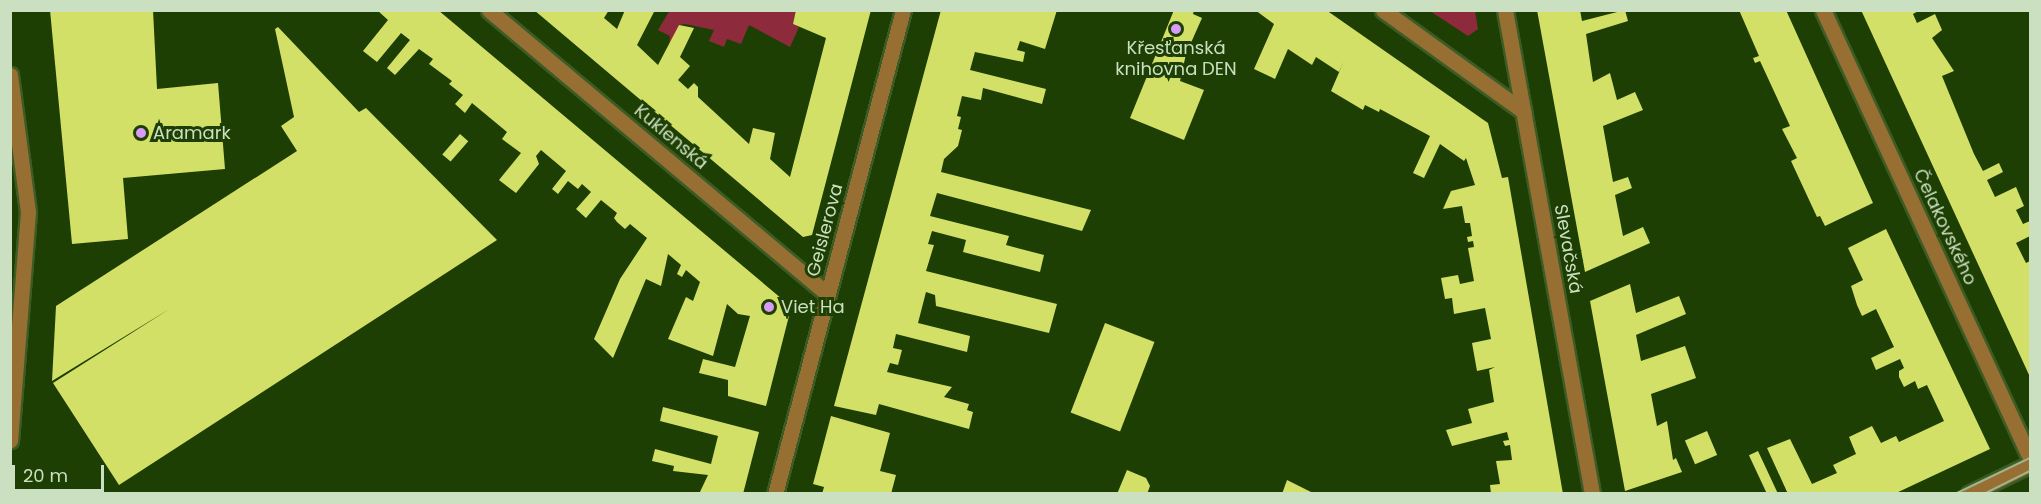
<!DOCTYPE html>
<meta charset="utf-8">
<style>
body{margin:0}
#map{position:relative;width:2041px;height:504px;overflow:hidden;background:#1e3f03;font-family:Poppins,sans-serif}
div>[style]{position:absolute}
.green>*{inset:0;background:#8d2a3b}
.building>*{inset:0;background:#d3e067;transform-origin:0 0}
.roads{filter:drop-shadow(2px 0 #3d5c25) drop-shadow(-2px 0 #3d5c25) drop-shadow(0 2px #3d5c25) drop-shadow(0 -2px #3d5c25)}
.minor>*{height:15px;margin:-7.5px;padding:0 7.5px;transform-origin:7.5px;border-radius:7.5px;background:#986f33}
.tram>*{height:1.5px;margin:-0.75px;padding:0 0.75px;transform-origin:0.75px;border-radius:0.75px;background:#9eb690}
.dots>*{width:16px;height:16px;translate:-50% -50%;box-sizing:border-box;border:3px solid #1e3f03;border-radius:50%}
span{translate:-50% -50%;white-space:nowrap;text-align:center;line-height:1.15;-webkit-text-stroke:6px #1e3f03;paint-order:stroke}
.poi-label{font-size:18px;color:#cbdfc1}
.left{translate:0 -50%;text-align:left}
.street-label{font-size:18px;color:#cbdfc1}
.frame{position:absolute;inset:0;border:12px solid #cbdfc1;pointer-events:none}
.scale{position:absolute;left:12px;top:465px;width:92px;height:27px;box-sizing:border-box;border:3px solid #cbdfc1;border-top:0;padding-left:8px;font-size:18px;line-height:21px;white-space:nowrap;color:#cbdfc1;-webkit-text-stroke:4px #1e3f03;paint-order:stroke}
</style>
<div id="map">
<div class="green">
<i style="clip-path:polygon(670px 10px,796px 11px,793px 24px,799px 27px,790px 47px,749px 25px,741px 44px,727px 39px,724px 47px,709px 41px,714px 30px,685px 24px,679px 25px,669px 47px,670px 36px,658px 30px)"></i>
<i style="clip-path:polygon(1430px 11px,1475px 11px,1478px 29px,1468px 36px)"></i>
</div>
<div class="building">
<i style="clip-path:polygon(50px 10px,153px 10px,157px 89px,218px 83px,225px 169px,123px 178px,128px 239px,72px 244px)"></i>
<i style="clip-path:polygon(377px 10px,438px 10px,788px 304px,790px 312px,766px 406px,728px 396px,728px 380px,699px 373px,703px 359px,735px 367px,750px 316px,738px 314px,727px 304px,713px 356px,668px 339px,686px 297px,693px 301px,700px 282px,686px 270px,682px 277px,677px 274px,681px 265px,668px 254px,661px 286px,646px 279px,613px 358px,594px 339px,620px 279px,647px 238px,630px 224px,625px 229px,617px 222px,614px 218px,617px 213px,601px 200px,586px 218px,576px 209px,591px 192px,582px 184px,578px 189px,568px 181px,558px 194px,552px 189px,566px 171px,541px 150px,536px 156px,539px 164px,516px 193px,499px 180px,521px 153px,502px 139px,507px 132px,472px 103px,465px 113px,455px 104px,463px 95px,449px 84px,452px 81px,429px 64px,433px 59px,419px 49px,395px 75px,387px 68px,410px 40px,401px 33px,377px 62px,363px 51px,388px 20px)"></i>
<i style="clip-path:polygon(534px 10px,609px 10px,604px 18px,617px 29px,625px 10px,655px 10px,637px 45px,658px 65px,679px 25px,694px 28px,680px 57px,690px 66px,678px 80px,688px 89px,694px 83px,698px 87px,698px 97px,749px 144px,753px 128px,775px 133px,770px 159px,790px 177px,826px 38px,793px 24px,796px 10px,871px 10px,812px 235px,803px 237px)"></i>
<i style="clip-path:polygon(941px 10px,1057px 10px,1045px 49px,1020px 41px,1017px 50px,1025px 52px,1023px 62px,975px 52px,970px 70px,1046px 89px,1042px 104px,983px 88px,981px 100px,962px 96px,957px 116px,961px 117px,958px 129px,962px 130px,958px 146px,944px 159px,941px 172px,1091px 210px,1082px 231px,937px 193px,930px 216px,1009px 236px,1006px 245px,1044px 255px,1040px 272px,963px 252px,966px 240px,932px 231px,928px 244px,934px 245px,926px 271px,1057px 304px,1049px 333px,936px 306px,935px 295px,926px 292px,918px 323px,970px 336px,967px 352px,896px 334px,893px 348px,902px 350px,898px 365px,890px 363px,887px 372px,952px 387px,944px 397px,969px 404px,967px 410px,973px 412px,969px 429px,879px 404px,876px 415px,834px 406px)"></i>
<i style="clip-path:polygon(1174px 10px,1194px 10px,1193px 14px,1202px 18px,1186px 54px,1180px 81px,1204px 90px,1184px 140px,1130px 118px)"></i>
<i style="clip-path:polygon(1255px 10px,1326px 10px,1488px 123px,1502px 178px,1508px 177px,1563px 494px,1491px 494px,1490px 485px,1500px 484px,1496px 461px,1512px 460px,1510px 445px,1505px 446px,1503px 441px,1509px 440px,1507px 432px,1452px 446px,1446px 430px,1472px 423px,1468px 409px,1494px 402px,1489px 370px,1495px 367px,1477px 371px,1472px 343px,1491px 339px,1485px 308px,1454px 314px,1452px 298px,1445px 299px,1441px 278px,1458px 275px,1460px 284px,1474px 281px,1468px 248px,1474px 247px,1473px 241px,1468px 242px,1467px 237px,1472px 236px,1470px 223px,1465px 223px,1462px 206px,1443px 209px,1451px 191px,1475px 185px,1466px 158px,1464px 161px,1440px 144px,1424px 178px,1413px 173px,1430px 136px,1380px 109px,1379px 112px,1365px 105px,1363px 110px,1331px 91px,1344px 61px,1339px 72px,1316px 57px,1312px 65px,1288px 49px,1275px 79px,1254px 69px,1274px 24px)"></i>
<i style="clip-path:polygon(1537px 10px,1580px 10px,1582px 21px,1625px 10px,1628px 21px,1586px 34px,1593px 82px,1610px 73px,1617px 100px,1635px 92px,1643px 110px,1603px 126px,1613px 182px,1628px 177px,1632px 188px,1615px 195px,1623px 236px,1643px 227px,1650px 243px,1585px 272px)"></i>
<i style="clip-path:polygon(1739px 10px,1786px 10px,1873px 203px,1825px 226px,1820px 216px,1817px 217px,1791px 161px,1797px 158px,1782px 129px,1790px 126px,1760px 61px,1755px 63px,1753px 58px,1759px 56px)"></i>
<i style="clip-path:polygon(1861px 10px,1920px 10px,1913px 14px,1917px 23px,1935px 14px,1942px 30px,1932px 38px,1954px 71px,1942px 76px,1974px 154px,1983px 171px,1999px 163px,2003px 172px,1987px 180px,1995px 197px,2016px 187px,2024px 206px,2016px 210px,2023px 224px,2030px 221px,2030px 236px,2016px 243px,2026px 263px,2030px 261px,2030px 377px)"></i>
<i style="clip-path:polygon(278px 27px,359px 112px,366px 108px,497px 240px,119px 485px,53px 383px,171px 308px,52px 381px,56px 306px,297px 151px,281px 126px,294px 117px,275px 29px)"></i>
<i style="left:460px;top:134px;width:11px;height:27px;rotate:41deg"></i>
<i style="clip-path:polygon(1886px 229px,1990px 449px,1894px 494px,1788px 494px,1767px 448px,1790px 439px,1812px 484px,1837px 473px,1833px 465px,1856px 454px,1849px 437px,1872px 426px,1881px 443px,1896px 436px,1899px 442px,1944px 421px,1927px 385px,1918px 389px,1915px 381px,1904px 387px,1899px 377px,1899px 371px,1904px 368px,1900px 359px,1876px 370px,1871px 358px,1894px 347px,1876px 309px,1862px 316px,1857px 305px,1851px 286px,1863px 280px,1848px 248px)"></i>
<i style="clip-path:polygon(1630px 284px,1636px 313px,1679px 296px,1686px 314px,1636px 335px,1641px 361px,1685px 346px,1696px 378px,1651px 394px,1657px 426px,1667px 421px,1673px 460px,1676px 458px,1682px 472px,1625px 491px,1590px 301px)"></i>
<i style="left:1105px;top:323px;width:53px;height:96px;rotate:21deg"></i>
<i style="clip-path:polygon(663px 407px,759px 432px,743px 494px,699px 494px,708px 475px,673px 471px,674px 466px,652px 461px,655px 449px,711px 464px,718px 436px,660px 421px)"></i>
<i style="clip-path:polygon(831px 416px,890px 433px,880px 471px,896px 475px,891px 494px,822px 494px,824px 487px,813px 484px)"></i>
<i style="left:1707px;top:431px;width:26px;height:24px;rotate:67deg"></i>
<i style="left:1758px;top:451px;width:47px;height:10px;rotate:65deg"></i>
<i style="clip-path:polygon(1127px 470px,1146px 478px,1150px 486px,1147px 494px,1117px 494px)"></i>
<i style="clip-path:polygon(1287px 480px,1315px 494px,1282px 494px)"></i>
</div>
<div class="roads">
<div class="minor">
<i style="left:489px;top:10px;width:442px;rotate:40deg"></i>
<i style="left:1383px;top:10px;width:173px;rotate:35.8deg"></i>
<i style="left:1505px;top:10px;width:492px;rotate:79.8deg"></i>
<i style="left:1823px;top:10px;width:494px;rotate:65.2deg"></i>
<i style="left:10px;top:75px;width:138px;rotate:82.5deg"></i>
<i style="left:28px;top:212px;width:229px;rotate:94.5deg"></i>
<i style="left:775px;top:494px;width:501px;rotate:-75.19deg"></i>
<i style="left:1969px;top:494px;width:68px;rotate:-26.2deg"></i>
</div>
</div>
<div class="tram">
<i style="left:1955px;top:494px;width:83px;rotate:-25.6deg"></i>
<i style="left:1984px;top:494px;width:51px;rotate:-26.6deg"></i>
</div>
<div class="dots">
<i style="left:1176px;top:29px;background:#da9af7"></i>
<i style="left:141px;top:133px;background:#da9af7"></i>
<i style="left:769px;top:307px;background:#da9af7"></i>
</div>
<div class="poi-label">
<span style="left:1176px;top:59px">Křesťanská<br>knihovna DEN</span>
<span class="left" style="left:153px;top:133px">Aramark</span>
<span class="left" style="left:781px;top:307px">Viet Ha</span>
</div>
<div class="street-label">
<span style="left:671px;top:137px;rotate:40deg">Kuklenská</span>
<span style="left:1945px;top:227px;rotate:65deg">Čelakovského</span>
<span style="left:825px;top:230px;rotate:-75deg">Geislerova</span>
<span style="left:1568px;top:249px;rotate:80deg">Slevačská</span>
</div>
<div class="frame"></div>
<div class="scale">20 m</div>
</div>
